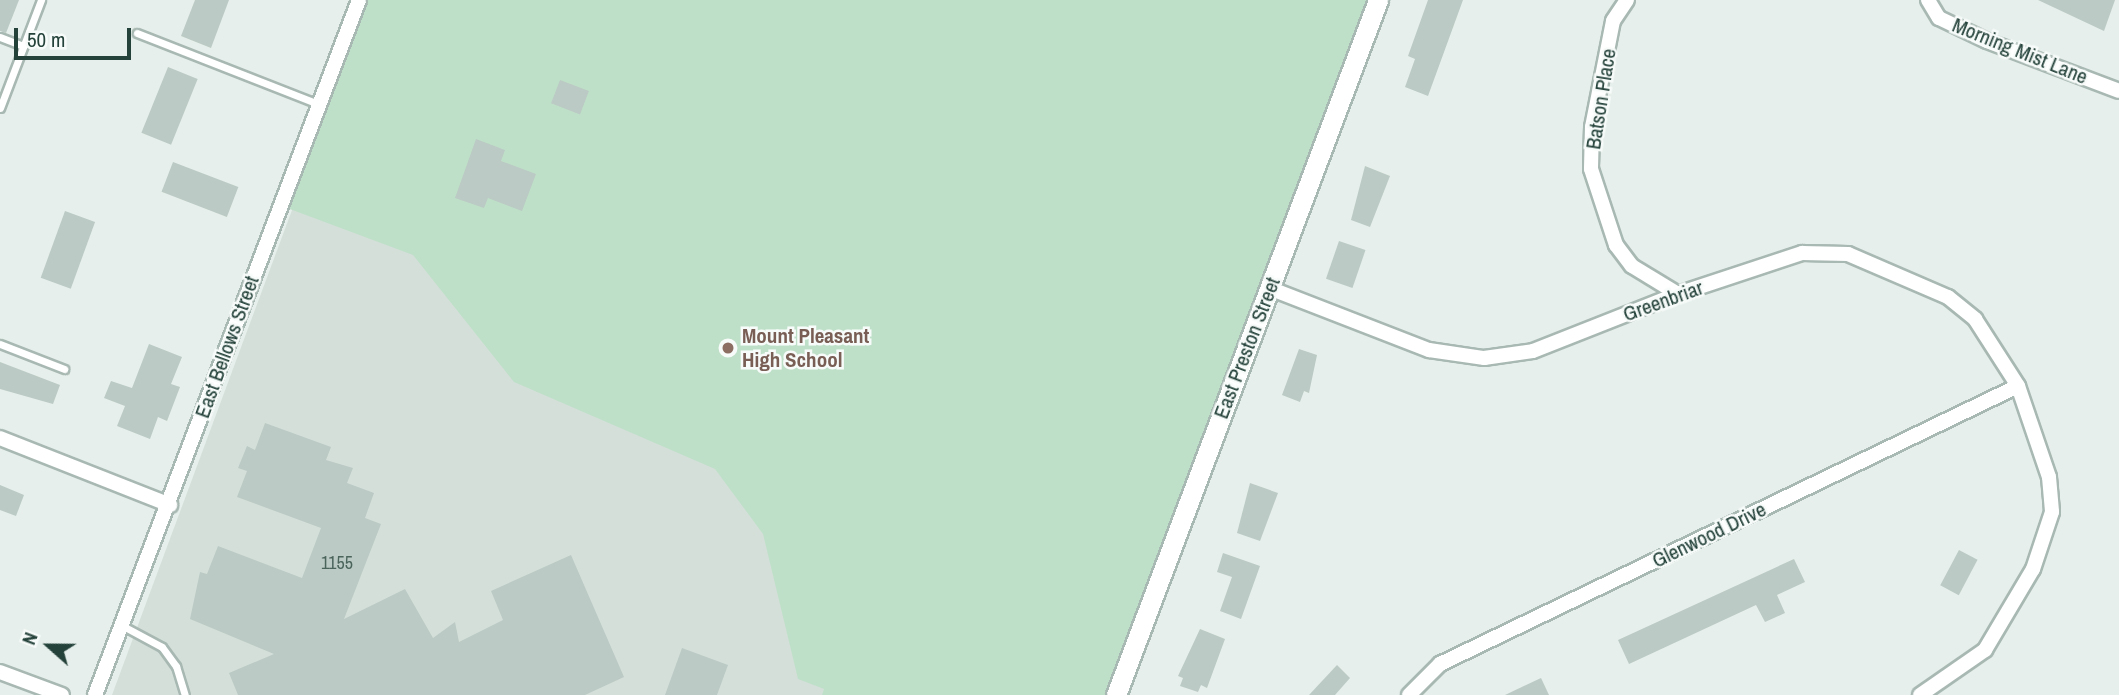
<!DOCTYPE html>
<style>
body{margin:0}
#map{position:relative;width:2119px;height:695px;overflow:hidden;background:#e6efeb;font-family:"Archivo Narrow",sans-serif}
div>[style]{position:absolute}
.built>*{inset:0;background:#d4dfda}
.green>*{inset:0;background:#bfe0c8}
.building>*{inset:0;background:#bbcac4;transform-origin:0 0}
.roads{filter:drop-shadow(2px 0 #a8b8b2) drop-shadow(-2px 0 #a8b8b2) drop-shadow(0 2px #a8b8b2) drop-shadow(0 -2px #a8b8b2)}
.lane>*{height:7px;margin:-3.5px;padding:0 3.5px;transform-origin:3.5px;border-radius:3.5px;background:#fff}
.street>*{height:14px;margin:-7px;padding:0 7px;transform-origin:7px;border-radius:7px;background:#fff}
.secondary>*{height:19px;margin:-9.5px;padding:0 9.5px;transform-origin:9.5px;border-radius:9.5px;background:#fff}
.dots>*{width:19px;height:19px;translate:-50% -50%;box-sizing:border-box;border:4px solid #f7fbf9;border-radius:50%}
span{translate:-50% -50%;white-space:nowrap;text-align:center;line-height:1.15;-webkit-text-stroke:5px #f7fbf9;paint-order:stroke}
.number-label{font-size:18px;color:#4a645c}
.number-label span{-webkit-text-stroke-width:0}
.street-label{font-size:21px;color:#24423a}
.education-label{font-size:21px;color:#785e54;font-weight:700}
.left{translate:0 -50%;text-align:left}
.north{position:absolute;left:14px;top:611px;width:70px;height:70px;-webkit-text-stroke:5px #f7fbf9;paint-order:stroke;rotate:291deg;font-size:19px;font-weight:700;line-height:28px;text-align:center;color:#24423a}
.north::after{content:'';display:block;margin:auto;width:24px;height:32px;background:#24423a;clip-path:polygon(50% 0,100% 100%,50% 72%,0 100%)}
.scale{position:absolute;left:14px;top:28px;width:117px;height:32px;box-sizing:border-box;border:4px solid #24423a;border-top:0;padding-left:9px;font-size:21px;line-height:24px;white-space:nowrap;color:#24423a;-webkit-text-stroke:5px #f7fbf9;paint-order:stroke}
</style>
<div id="map">
<div class="built">
<i style="clip-path:polygon(370px 0,1086px 695px,112px 695px)"></i>
</div>
<div class="green">
<i style="clip-path:polygon(356px 0,1378px 0,1116px 695px,822px 695px,824px 689px,798px 679px,763px 534px,715px 469px,514px 382px,413px 255px,279px 205px)"></i>
</div>
<div class="building">
<i style="clip-path:polygon(0 0,19px 0,6px 33px,0 31px)"></i>
<i style="clip-path:polygon(195px 0,229px 0,211px 48px,181px 36px)"></i>
<i style="clip-path:polygon(1428px 0,1463px 0,1428px 96px,1405px 87px,1415px 59px,1408px 56px)"></i>
<i style="clip-path:polygon(2038px 0,2115px 0,2104px 31px)"></i>
<i style="left:168px;top:67px;width:32px;height:71px;rotate:22deg"></i>
<i style="left:560px;top:80px;width:31px;height:25px;rotate:21deg"></i>
<i style="clip-path:polygon(476px 139px,505px 150px,501px 161px,536px 174px,522px 211px,488px 198px,484px 208px,455px 198px)"></i>
<i style="left:173px;top:162px;width:70px;height:32px;rotate:21deg"></i>
<i style="clip-path:polygon(1365px 166px,1390px 176px,1370px 227px,1351px 220px)"></i>
<i style="left:65px;top:211px;width:32px;height:71px;rotate:20deg"></i>
<i style="left:1339px;top:241px;width:28px;height:40px;rotate:19deg"></i>
<i style="clip-path:polygon(149px 344px,182px 357px,171px 384px,180px 387px,167px 421px,158px 417px,150px 439px,117px 426px,125px 406px,104px 398px,111px 381px,132px 388px)"></i>
<i style="clip-path:polygon(1299px 349px,1317px 355px,1309px 393px,1304px 391px,1300px 402px,1282px 395px)"></i>
<i style="clip-path:polygon(0 362px,60px 385px,53px 404px,0 389px)"></i>
<i style="clip-path:polygon(265px 423px,331px 447px,326px 460px,353px 468px,347px 483px,374px 493px,365px 518px,381px 524px,344px 619px,405px 589px,433px 638px,455px 622px,459px 642px,503px 620px,491px 591px,571px 555px,624px 677px,585px 695px,238px 695px,229px 673px,274px 654px,190px 619px,200px 572px,207px 574px,218px 546px,302px 578px,321px 528px,237px 497px,247px 471px,238px 468px,247px 446px,255px 450px)"></i>
<i style="clip-path:polygon(1250px 483px,1278px 493px,1260px 541px,1237px 533px)"></i>
<i style="clip-path:polygon(0 485px,24px 495px,16px 516px,0 510px)"></i>
<i style="left:1959px;top:550px;width:21px;height:40px;rotate:28deg"></i>
<i style="clip-path:polygon(1223px 553px,1260px 566px,1241px 619px,1220px 611px,1232px 577px,1217px 572px)"></i>
<i style="clip-path:polygon(1794px 559px,1805px 582px,1777px 595px,1785px 613px,1765px 622px,1756px 605px,1629px 664px,1618px 640px)"></i>
<i style="clip-path:polygon(1200px 629px,1225px 639px,1207px 688px,1201px 685px,1198px 692px,1180px 686px,1183px 678px,1178px 676px)"></i>
<i style="clip-path:polygon(682px 648px,728px 665px,717px 695px,665px 695px)"></i>
<i style="clip-path:polygon(1337px 665px,1350px 678px,1335px 695px,1309px 695px)"></i>
<i style="clip-path:polygon(1541px 678px,1549px 695px,1505px 695px)"></i>
</div>
<div class="roads">
<div class="lane">
<i style="left:137px;top:33px;width:194px;rotate:21.4deg"></i>
<i style="left:0;top:37px;width:25px;rotate:21deg"></i>
<i style="left:0;top:108px;width:116px;rotate:-69.2deg"></i>
<i style="left:0;top:344px;width:69px;rotate:21.3deg"></i>
<i style="left:123px;top:626px;width:44px;rotate:28.3deg"></i>
<i style="left:162px;top:647px;width:24px;rotate:54deg"></i>
<i style="left:176px;top:666px;width:30px;rotate:73deg"></i>
</div>
<div class="street">
<i style="left:1627px;top:0;width:25px;rotate:124deg"></i>
<i style="left:1613px;top:21px;width:108px;rotate:101.2deg"></i>
<i style="left:1592px;top:127px;width:42px;rotate:91.4deg"></i>
<i style="left:1591px;top:169px;width:80px;rotate:71.8deg"></i>
<i style="left:1616px;top:245px;width:26px;rotate:53deg"></i>
<i style="left:1632px;top:266px;width:54px;rotate:31.3deg"></i>
<i style="left:1928px;top:0;width:21px;rotate:59deg"></i>
<i style="left:1939px;top:18px;width:53px;rotate:25.6deg"></i>
<i style="left:1987px;top:41px;width:141px;rotate:20.7deg"></i>
<i style="left:1269px;top:288px;width:172px;rotate:21.2deg"></i>
<i style="left:1429px;top:350px;width:56px;rotate:8.3deg"></i>
<i style="left:1484px;top:358px;width:49px;rotate:-8.1deg"></i>
<i style="left:1533px;top:351px;width:156px;rotate:-21.5deg"></i>
<i style="left:1678px;top:294px;width:131px;rotate:-18.3deg"></i>
<i style="left:1802px;top:253px;width:46px;rotate:1.2deg"></i>
<i style="left:1848px;top:254px;width:109px;rotate:23.3deg"></i>
<i style="left:1948px;top:297px;width:35px;rotate:39deg"></i>
<i style="left:1975px;top:319px;width:80px;rotate:57.3deg"></i>
<i style="left:2018px;top:386px;width:96px;rotate:71.2deg"></i>
<i style="left:2049px;top:477px;width:35px;rotate:85deg"></i>
<i style="left:2052px;top:512px;width:60px;rotate:108.4deg"></i>
<i style="left:2033px;top:569px;width:94px;rotate:120.7deg"></i>
<i style="left:1985px;top:650px;width:79px;rotate:145.3deg"></i>
<i style="left:0;top:438px;width:183px;rotate:21.5deg"></i>
<i style="left:0;top:672px;width:66px;rotate:20.4deg"></i>
<i style="left:95px;top:695px;width:743px;rotate:-69.2deg"></i>
<i style="left:1409px;top:695px;width:44px;rotate:-45deg"></i>
<i style="left:1440px;top:664px;width:641px;rotate:-25.69deg"></i>
</div>
<div class="secondary">
<i style="left:1116px;top:695px;width:743px;rotate:-69.34deg"></i>
</div>
</div>
<div class="dots">
<i style="left:728px;top:348px;background:#8d6e63"></i>
</div>
<div class="number-label">
<span style="left:337px;top:563px">1155</span>
</div>
<div class="street-label">
<span style="left:2020px;top:51px;rotate:22deg">Morning Mist Lane</span>
<span style="left:1601px;top:99px;rotate:-81deg">Batson Place</span>
<span style="left:1663px;top:301px;rotate:-20deg">Greenbriar</span>
<span style="left:227px;top:347px;rotate:-70deg">East Bellows Street</span>
<span style="left:1247px;top:348px;rotate:-69deg">East Preston Street</span>
<span style="left:1709px;top:535px;rotate:-26deg">Glenwood Drive</span>
</div>
<div class="education-label">
<span class="left" style="left:742px;top:348px">Mount Pleasant<br>High School</span>
</div>
<div class="north">N</div>
<div class="scale">50 m</div>
</div>
